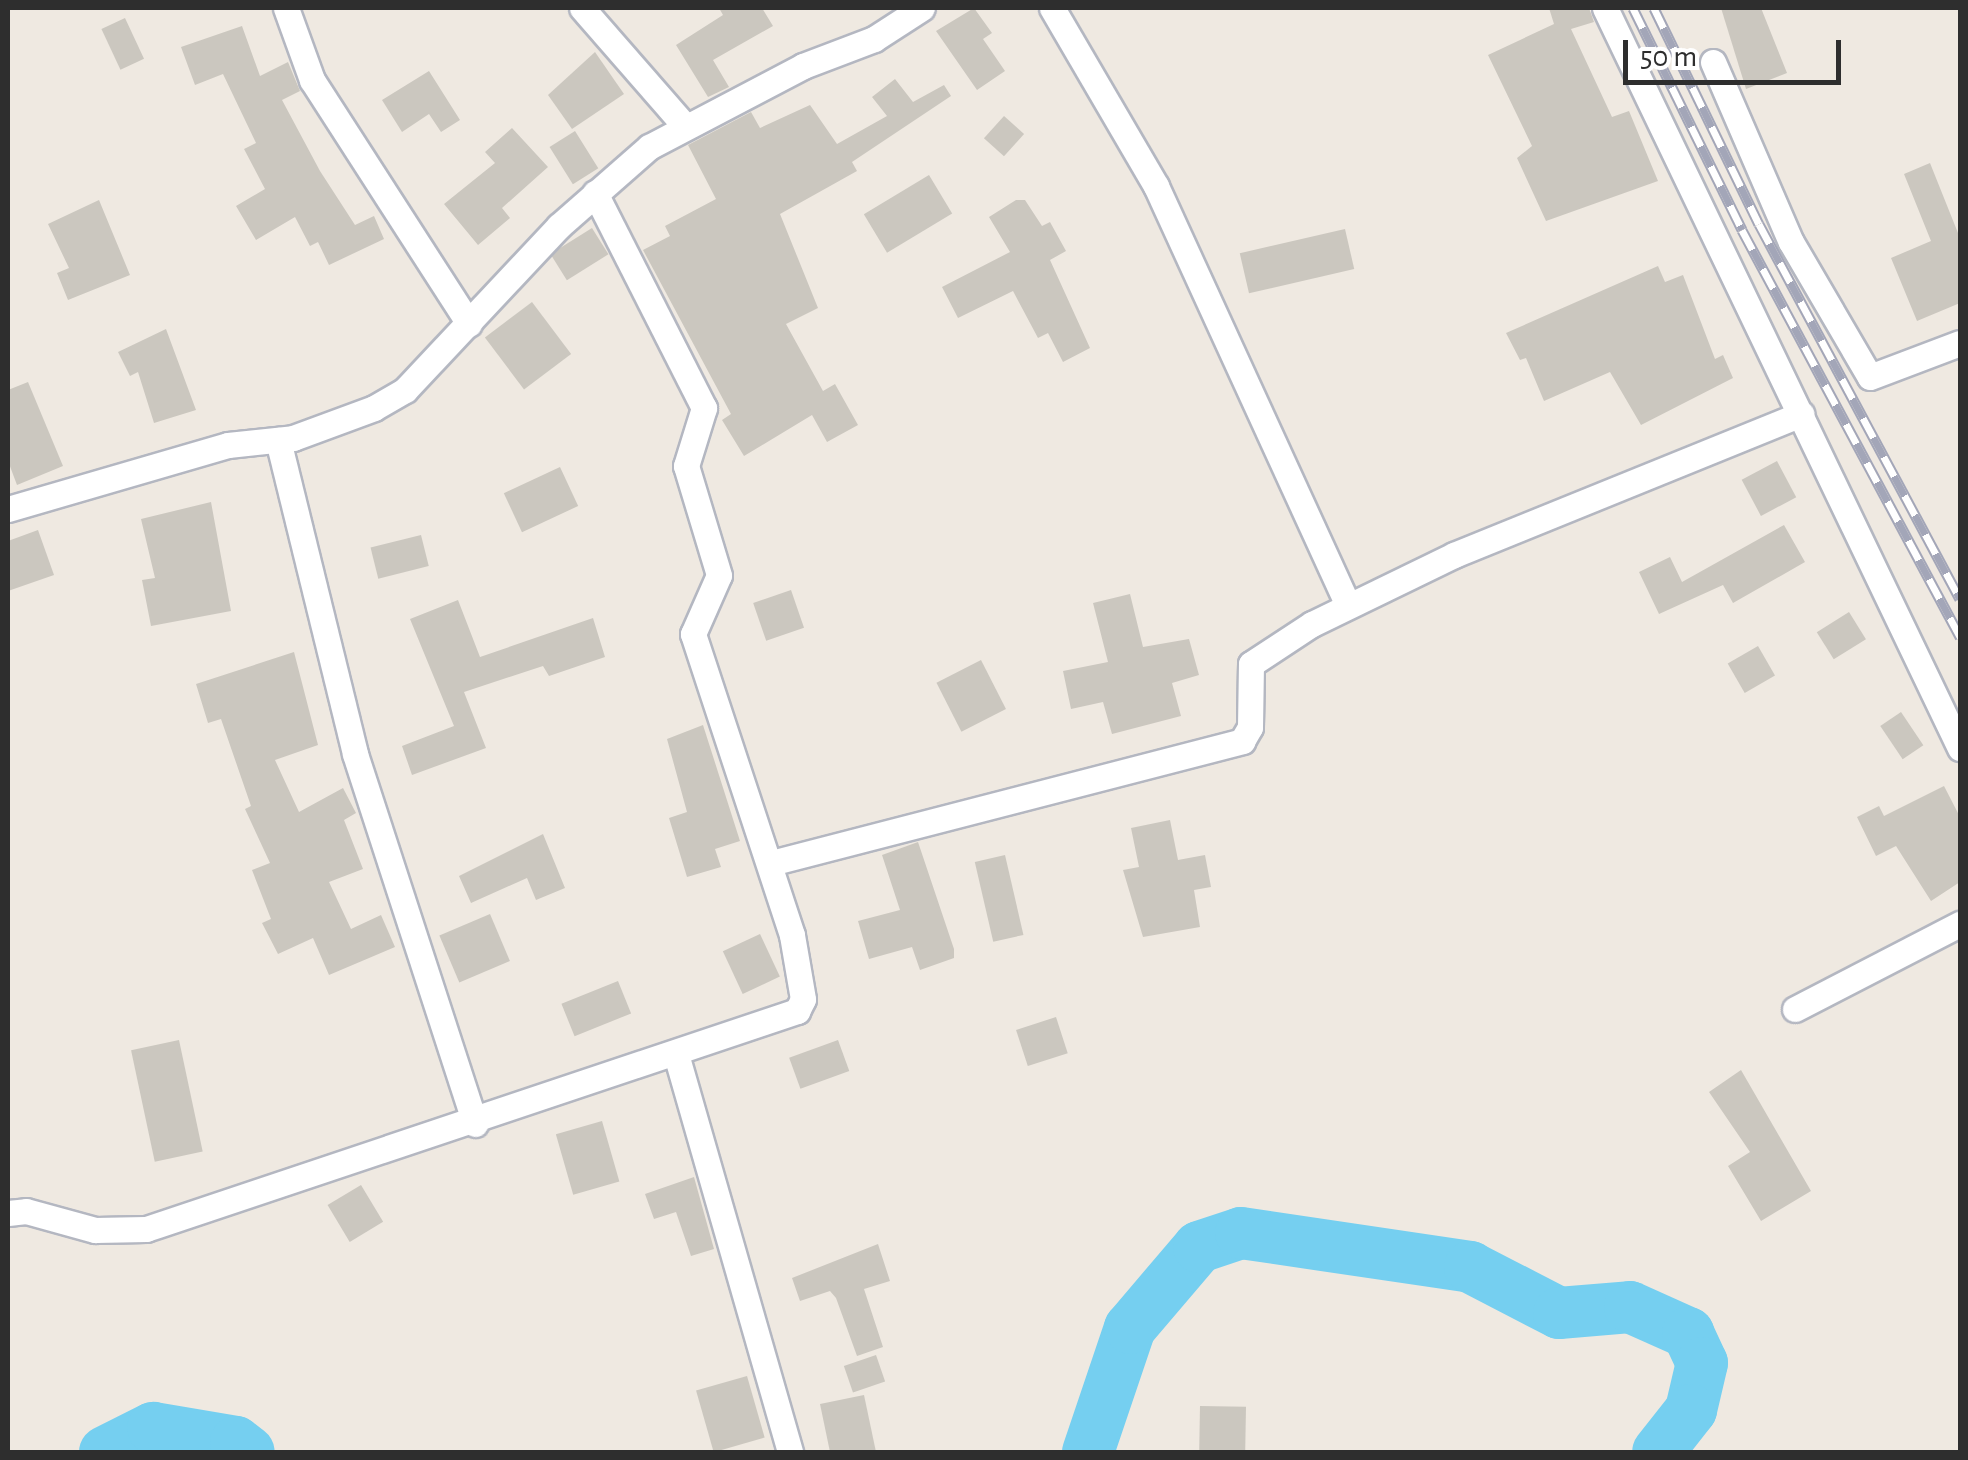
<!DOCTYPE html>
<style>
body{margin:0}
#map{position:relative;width:1968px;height:1460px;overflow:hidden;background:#efe9e1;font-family:"Alegreya Sans",sans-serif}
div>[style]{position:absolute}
.river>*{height:52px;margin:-26px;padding:0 26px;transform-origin:26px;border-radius:26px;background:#75cff0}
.building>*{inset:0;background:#cbc7bf;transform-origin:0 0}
.roads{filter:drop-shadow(2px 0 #b4b7c1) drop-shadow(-2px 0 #b4b7c1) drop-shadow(0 2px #b4b7c1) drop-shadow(0 -2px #b4b7c1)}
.street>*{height:25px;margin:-12.5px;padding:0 12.5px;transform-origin:12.5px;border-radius:12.5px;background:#fff}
.rail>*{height:11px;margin-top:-5.5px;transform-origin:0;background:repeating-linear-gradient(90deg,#fff 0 22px,#a3a6b8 0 44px);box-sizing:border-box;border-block:2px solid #a3a6b8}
span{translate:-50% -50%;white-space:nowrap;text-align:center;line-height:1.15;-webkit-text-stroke:8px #fff;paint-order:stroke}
.frame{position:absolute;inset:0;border:10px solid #2e2e2e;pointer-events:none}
.scale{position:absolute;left:1623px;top:40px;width:218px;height:45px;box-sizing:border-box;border:5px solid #2e2e2e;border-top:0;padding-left:12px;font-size:30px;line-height:35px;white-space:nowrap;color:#2e2e2e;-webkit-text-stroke:8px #fff;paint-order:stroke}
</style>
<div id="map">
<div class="river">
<i style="left:105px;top:1452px;width:54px;rotate:-26.6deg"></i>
<i style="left:153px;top:1428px;width:84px;rotate:9.6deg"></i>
<i style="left:236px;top:1442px;width:16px;rotate:38deg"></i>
<i style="left:1088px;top:1452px;width:131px;rotate:-71.3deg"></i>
<i style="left:1130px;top:1328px;width:106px;rotate:-49.6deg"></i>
<i style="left:1199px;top:1247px;width:44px;rotate:-18.4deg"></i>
<i style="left:1241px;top:1233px;width:232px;rotate:8.4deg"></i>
<i style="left:1470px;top:1267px;width:100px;rotate:27.3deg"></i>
<i style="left:1559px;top:1313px;width:71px;rotate:-4.8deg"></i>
<i style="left:1630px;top:1307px;width:64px;rotate:24.1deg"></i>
<i style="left:1688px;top:1333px;width:33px;rotate:65deg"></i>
<i style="left:1702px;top:1363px;width:48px;rotate:103.2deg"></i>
<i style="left:1691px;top:1410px;width:53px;rotate:128.2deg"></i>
</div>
<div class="building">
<i style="clip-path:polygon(719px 8px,762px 8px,773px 26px,713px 60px,729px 87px,708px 97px,676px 45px,723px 15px)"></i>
<i style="clip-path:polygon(974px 8px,992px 33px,983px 39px,1005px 71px,977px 90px,936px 31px)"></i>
<i style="clip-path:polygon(1549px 8px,1589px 8px,1594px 22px,1571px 29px,1612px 117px,1629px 111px,1658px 181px,1546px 221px,1517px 158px,1532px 146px,1488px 55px,1554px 24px)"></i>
<i style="clip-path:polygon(1721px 8px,1761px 8px,1787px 73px,1746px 89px)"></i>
<i style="left:125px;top:18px;width:45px;height:26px;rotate:65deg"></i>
<i style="clip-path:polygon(242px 26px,260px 76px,288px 62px,300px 91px,282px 100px,320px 171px,355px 225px,374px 216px,384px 239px,329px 265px,318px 242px,310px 246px,295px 217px,256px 240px,236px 206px,265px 189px,244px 149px,256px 143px,223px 74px,195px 85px,181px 47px)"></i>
<i style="clip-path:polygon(595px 52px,624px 94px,572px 129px,548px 95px)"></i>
<i style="clip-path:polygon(429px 71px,460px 120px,441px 132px,429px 114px,402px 132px,382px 100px)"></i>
<i style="clip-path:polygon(895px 79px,913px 102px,944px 85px,951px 96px,852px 162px,857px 171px,780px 214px,818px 308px,786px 324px,823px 391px,835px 384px,858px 425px,827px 442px,812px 415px,744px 456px,722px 420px,731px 414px,643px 250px,670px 236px,665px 226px,716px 199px,688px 145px,751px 112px,760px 128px,810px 105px,837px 144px,887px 116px,872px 97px)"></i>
<i style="left:1004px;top:116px;width:27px;height:30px;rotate:42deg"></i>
<i style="clip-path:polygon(512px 128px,548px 167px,502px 208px,510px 218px,478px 245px,444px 204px,495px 163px,485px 152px)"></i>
<i style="left:575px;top:131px;width:44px;height:30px;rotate:58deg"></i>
<i style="clip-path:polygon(1930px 163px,1960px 238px,1960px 303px,1917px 321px,1891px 258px,1931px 241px,1904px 174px)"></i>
<i style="left:929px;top:175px;width:45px;height:76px;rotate:59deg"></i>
<i style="clip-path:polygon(99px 200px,130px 275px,68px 300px,57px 273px,69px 268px,48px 224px)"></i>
<i style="clip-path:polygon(1016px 200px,1025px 200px,1042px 226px,1050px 222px,1066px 251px,1050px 260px,1090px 348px,1063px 362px,1048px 333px,1038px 338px,1013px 291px,958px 318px,942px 287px,1010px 252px,989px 217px)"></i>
<i style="left:592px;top:228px;width:31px;height:49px;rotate:58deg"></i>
<i style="left:1345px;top:229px;width:41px;height:108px;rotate:77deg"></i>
<i style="clip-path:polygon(1658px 266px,1665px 282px,1683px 275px,1715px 359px,1723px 355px,1733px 378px,1641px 425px,1610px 372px,1544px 401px,1526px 358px,1520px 360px,1506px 333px)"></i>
<i style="left:532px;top:302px;width:65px;height:59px;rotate:53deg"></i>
<i style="clip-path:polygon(166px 329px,196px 410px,154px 423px,138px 372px,130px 376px,118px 352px)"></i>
<i style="clip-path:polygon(28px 382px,63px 466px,17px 485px,8px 461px,8px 390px)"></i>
<i style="left:1777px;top:461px;width:41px;height:40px;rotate:62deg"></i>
<i style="left:560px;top:467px;width:43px;height:62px;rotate:65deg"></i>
<i style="clip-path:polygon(211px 502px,231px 611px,151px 626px,142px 580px,155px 578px,141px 519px)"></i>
<i style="clip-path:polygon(1784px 525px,1805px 562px,1733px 603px,1723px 585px,1659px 614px,1639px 572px,1670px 557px,1682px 582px)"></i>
<i style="clip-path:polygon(38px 530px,54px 575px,8px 591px,8px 541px)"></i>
<i style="left:421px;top:535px;width:32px;height:52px;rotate:76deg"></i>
<i style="left:791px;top:590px;width:40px;height:40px;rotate:71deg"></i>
<i style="clip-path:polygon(1130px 594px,1143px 647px,1189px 639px,1199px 675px,1172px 683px,1181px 716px,1112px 734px,1103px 702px,1071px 709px,1063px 671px,1108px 662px,1093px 603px)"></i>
<i style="clip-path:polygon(458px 600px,480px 657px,593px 618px,605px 657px,549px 676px,543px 666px,464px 692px,486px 748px,412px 775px,402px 746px,454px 726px,410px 619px)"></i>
<i style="left:1849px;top:612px;width:32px;height:38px;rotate:58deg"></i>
<i style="left:1758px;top:646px;width:34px;height:35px;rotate:60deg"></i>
<i style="clip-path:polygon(294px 652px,318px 745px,275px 760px,299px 812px,343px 788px,356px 813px,344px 820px,363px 869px,329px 882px,351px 929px,381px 915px,395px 947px,329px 975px,313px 938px,278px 954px,262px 923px,271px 919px,252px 870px,270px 863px,245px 809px,251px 806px,221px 719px,208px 723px,196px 684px)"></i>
<i style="left:981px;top:660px;width:55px;height:50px;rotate:63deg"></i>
<i style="left:1901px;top:712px;width:40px;height:25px;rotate:56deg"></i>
<i style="clip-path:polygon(703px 725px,740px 841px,715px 849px,721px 867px,687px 877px,669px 818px,687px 812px,667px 739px)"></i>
<i style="clip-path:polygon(1944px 786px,1960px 817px,1960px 882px,1931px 901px,1896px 846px,1876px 856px,1857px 817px,1879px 806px,1884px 816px)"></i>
<i style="clip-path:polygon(1170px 820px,1178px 860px,1205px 855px,1211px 887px,1194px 890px,1200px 927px,1143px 937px,1123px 870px,1139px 867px,1131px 828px)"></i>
<i style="clip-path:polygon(543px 834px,565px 888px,536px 900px,527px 878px,471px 903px,459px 876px)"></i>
<i style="clip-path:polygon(918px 842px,954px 949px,954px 958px,920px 970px,912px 947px,869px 959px,858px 921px,900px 910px,882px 855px)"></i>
<i style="left:1005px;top:855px;width:82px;height:31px;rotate:77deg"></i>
<i style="left:490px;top:914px;width:51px;height:55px;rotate:67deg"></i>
<i style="left:760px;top:934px;width:47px;height:41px;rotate:65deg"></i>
<i style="left:618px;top:981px;width:35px;height:61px;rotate:68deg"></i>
<i style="left:1056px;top:1017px;width:38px;height:42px;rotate:72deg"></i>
<i style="left:179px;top:1040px;width:114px;height:49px;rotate:78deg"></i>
<i style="left:838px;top:1040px;width:33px;height:52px;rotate:70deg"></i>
<i style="clip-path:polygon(1741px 1070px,1811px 1191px,1761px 1221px,1728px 1166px,1750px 1152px,1709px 1092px)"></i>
<i style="left:602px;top:1121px;width:63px;height:48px;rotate:74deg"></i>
<i style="clip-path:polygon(694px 1177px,714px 1249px,691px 1256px,676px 1212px,654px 1219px,645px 1194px)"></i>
<i style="left:361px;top:1185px;width:43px;height:39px;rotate:59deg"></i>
<i style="clip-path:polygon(878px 1244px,890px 1281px,864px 1289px,883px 1347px,857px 1356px,836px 1298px,830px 1291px,800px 1301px,792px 1278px)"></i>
<i style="left:876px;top:1355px;width:28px;height:34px;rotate:71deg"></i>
<i style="left:747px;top:1376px;width:64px;height:53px;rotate:74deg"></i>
<i style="clip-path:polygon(864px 1395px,876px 1452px,830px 1452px,820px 1404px)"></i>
<i style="left:1200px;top:1406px;width:46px;height:45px;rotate:1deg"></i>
</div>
<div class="roads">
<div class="street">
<i style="left:286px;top:8px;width:77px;rotate:70.1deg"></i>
<i style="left:312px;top:80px;width:290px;rotate:57.2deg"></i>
<i style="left:582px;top:8px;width:157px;rotate:48.9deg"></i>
<i style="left:1052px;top:8px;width:206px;rotate:59.7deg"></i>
<i style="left:1156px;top:186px;width:460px;rotate:65.4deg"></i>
<i style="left:1605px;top:8px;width:821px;rotate:64.37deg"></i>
<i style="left:1713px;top:62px;width:196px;rotate:66.6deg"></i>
<i style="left:1791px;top:242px;width:156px;rotate:59.7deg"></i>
<i style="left:1870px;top:377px;width:96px;rotate:-20.7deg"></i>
<i style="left:278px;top:440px;width:323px;rotate:76.2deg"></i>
<i style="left:355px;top:754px;width:389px;rotate:72deg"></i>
<i style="left:8px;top:509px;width:229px;rotate:-16.2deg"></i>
<i style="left:228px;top:445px;width:65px;rotate:-6.1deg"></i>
<i style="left:293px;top:438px;width:86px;rotate:-20.3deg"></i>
<i style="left:374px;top:408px;width:36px;rotate:-30deg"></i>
<i style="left:405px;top:390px;width:225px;rotate:-46.8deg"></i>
<i style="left:559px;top:226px;width:120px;rotate:-41.3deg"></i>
<i style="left:649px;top:147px;width:174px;rotate:-27.7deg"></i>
<i style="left:803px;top:66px;width:76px;rotate:-20.8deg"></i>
<i style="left:874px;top:39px;width:57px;rotate:-32.9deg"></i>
<i style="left:771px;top:863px;width:487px;rotate:-14.5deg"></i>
<i style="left:1242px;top:741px;width:16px;rotate:-60deg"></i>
<i style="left:1250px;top:727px;width:63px;rotate:-89.1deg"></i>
<i style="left:1251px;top:664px;width:73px;rotate:-33.3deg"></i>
<i style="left:1312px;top:624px;width:158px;rotate:-25.9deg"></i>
<i style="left:1454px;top:555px;width:375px;rotate:-22.1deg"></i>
<i style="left:1795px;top:1009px;width:186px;rotate:-27.3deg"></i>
<i style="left:676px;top:1054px;width:414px;rotate:74deg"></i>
<i style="left:8px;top:1213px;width:18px;rotate:-6deg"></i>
<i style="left:26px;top:1211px;width:72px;rotate:15.4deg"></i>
<i style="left:95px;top:1230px;width:51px;rotate:-1.1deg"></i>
<i style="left:146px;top:1229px;width:687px;rotate:-18.51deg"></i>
<i style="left:797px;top:1011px;width:13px;rotate:-63deg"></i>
<i style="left:803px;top:999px;width:65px;rotate:-99.8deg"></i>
<i style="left:792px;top:935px;width:317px;rotate:-108.2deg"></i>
<i style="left:693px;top:634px;width:64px;rotate:-66.2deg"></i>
<i style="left:719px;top:575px;width:114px;rotate:-106.8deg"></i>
<i style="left:686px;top:466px;width:61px;rotate:-72.8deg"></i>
<i style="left:704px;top:408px;width:241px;rotate:-116.9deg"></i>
</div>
</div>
<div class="rail">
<i style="left:1633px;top:8px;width:247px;rotate:63.8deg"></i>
<i style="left:1742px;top:230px;width:462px;rotate:61.8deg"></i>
<i style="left:1654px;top:8px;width:240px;rotate:64.1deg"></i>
<i style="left:1759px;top:224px;width:425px;rotate:61.8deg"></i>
</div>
<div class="frame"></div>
<div class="scale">50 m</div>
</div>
